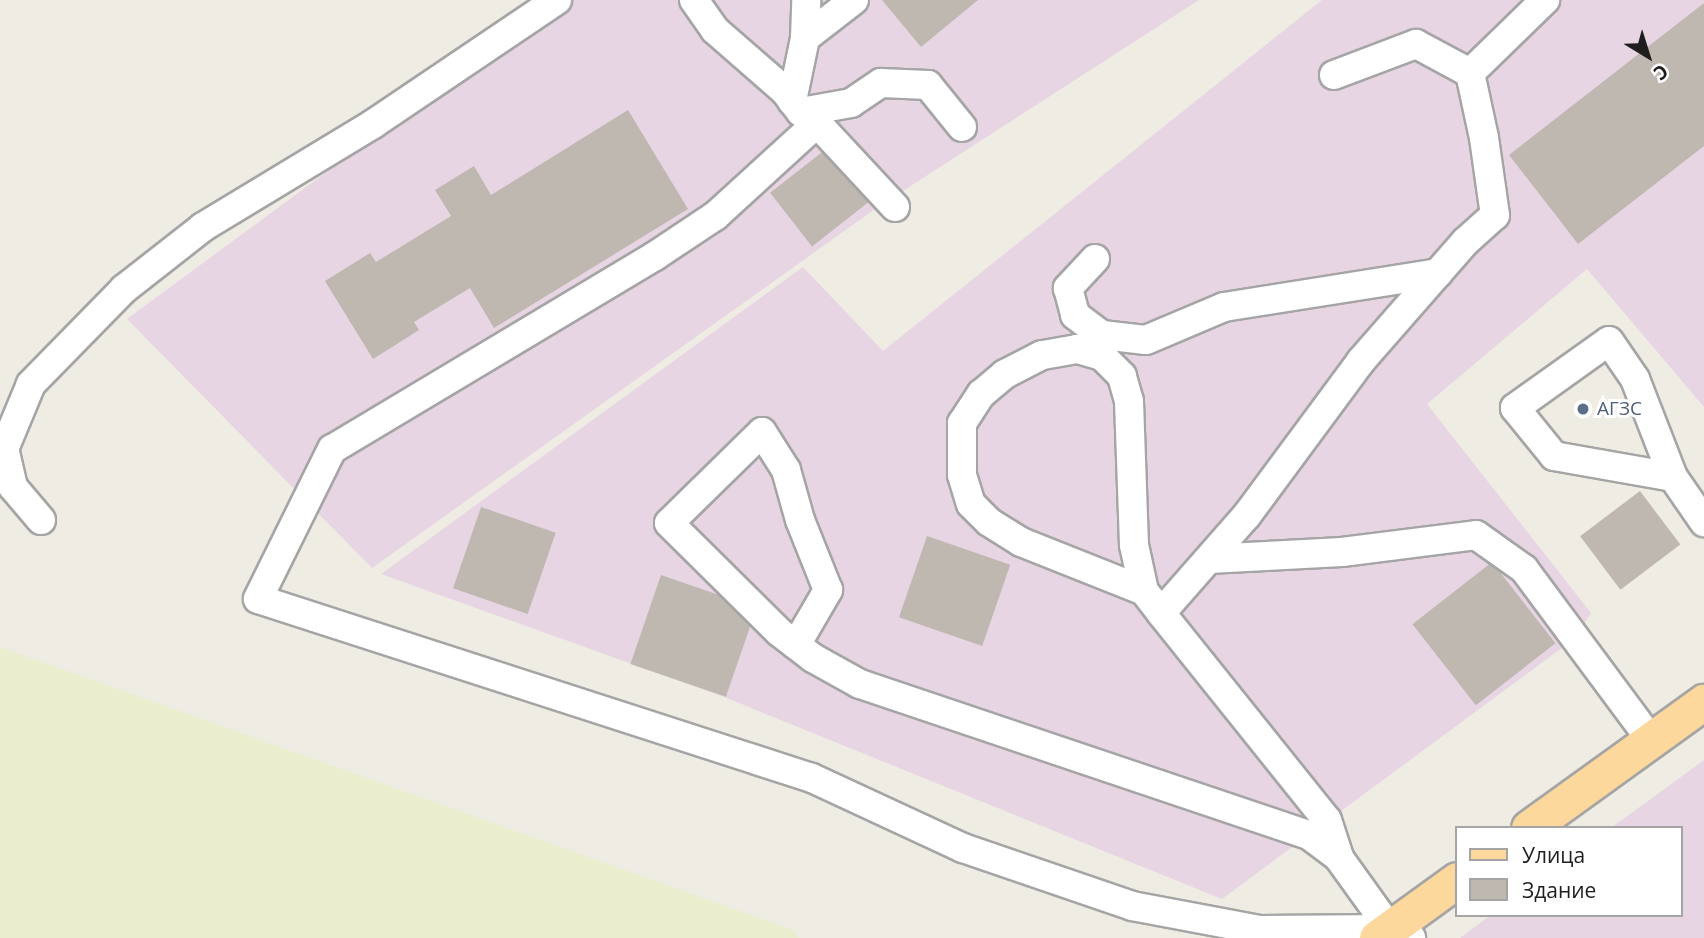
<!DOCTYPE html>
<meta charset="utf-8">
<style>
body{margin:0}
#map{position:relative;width:1704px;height:938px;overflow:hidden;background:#efece4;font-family:"Open Sans",sans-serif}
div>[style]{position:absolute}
.industrial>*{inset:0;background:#e8d5e3}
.farmland>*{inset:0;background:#eaeecf}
.building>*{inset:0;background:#bfb8b0;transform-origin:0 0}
.roads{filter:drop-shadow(2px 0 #a5a5a5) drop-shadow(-2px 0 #a5a5a5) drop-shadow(0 2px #a5a5a5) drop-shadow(0 -2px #a5a5a5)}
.minor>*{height:28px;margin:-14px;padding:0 14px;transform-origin:14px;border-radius:14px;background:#fff}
.major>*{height:35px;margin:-17.5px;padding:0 17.5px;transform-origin:17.5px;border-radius:17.5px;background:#fcd89c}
.dots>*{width:19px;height:19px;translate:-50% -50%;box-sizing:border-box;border:4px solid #fff;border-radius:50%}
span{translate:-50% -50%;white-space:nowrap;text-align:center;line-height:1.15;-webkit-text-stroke:6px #fff;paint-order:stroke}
.service-label{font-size:19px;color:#4e5e75}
.left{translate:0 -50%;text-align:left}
.legend{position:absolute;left:1455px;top:826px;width:228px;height:91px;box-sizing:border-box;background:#fff;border:2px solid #a5a5a5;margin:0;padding:9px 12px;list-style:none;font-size:21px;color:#1e1e1e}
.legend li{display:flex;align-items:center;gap:14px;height:35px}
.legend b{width:35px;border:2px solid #a5a5a5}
.north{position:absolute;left:1613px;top:21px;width:70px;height:70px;-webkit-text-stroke:5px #fff;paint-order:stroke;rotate:142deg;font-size:19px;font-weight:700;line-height:28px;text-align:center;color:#1e1e1e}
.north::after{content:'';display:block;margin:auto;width:24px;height:32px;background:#1e1e1e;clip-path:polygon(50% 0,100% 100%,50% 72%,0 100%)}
</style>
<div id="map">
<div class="industrial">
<i style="clip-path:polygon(560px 0,1199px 0,875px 209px,372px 568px,127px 319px)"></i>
<i style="clip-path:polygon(1322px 0,1704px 0,1704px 407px,1587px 269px,1427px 404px,1591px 613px,1574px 639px,1222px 899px,724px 697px,381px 574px,803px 267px,883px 351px)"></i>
<i style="clip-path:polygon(1704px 760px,1704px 938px,1460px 938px,1491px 915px,1681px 915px,1681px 828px,1611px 828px)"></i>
</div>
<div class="farmland">
<i style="clip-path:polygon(0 647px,793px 930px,799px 938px,0 938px)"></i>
</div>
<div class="building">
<i style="clip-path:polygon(882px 0,978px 0,921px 47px)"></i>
<i style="clip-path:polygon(1704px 3px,1704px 146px,1578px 244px,1509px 155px)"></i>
<i style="clip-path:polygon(628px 110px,688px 209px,494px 328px,470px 288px,414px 322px,419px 330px,373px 359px,325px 281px,370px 253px,376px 262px,451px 216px,435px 190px,474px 166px,491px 195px)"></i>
<i style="left:830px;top:146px;width:68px;height:76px;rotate:52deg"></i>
<i style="left:1640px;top:491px;width:67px;height:75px;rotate:53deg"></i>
<i style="left:481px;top:507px;width:79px;height:86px;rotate:19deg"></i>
<i style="left:927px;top:536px;width:88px;height:86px;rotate:19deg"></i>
<i style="left:1492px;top:562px;width:103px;height:101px;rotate:52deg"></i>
<i style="left:661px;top:575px;width:101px;height:94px;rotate:19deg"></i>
</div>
<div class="roads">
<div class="minor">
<i style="left:694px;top:0;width:37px;rotate:55deg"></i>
<i style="left:715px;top:30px;width:93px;rotate:41.1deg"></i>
<i style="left:785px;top:91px;width:26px;rotate:53deg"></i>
<i style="left:801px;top:112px;width:17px;rotate:33deg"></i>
<i style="left:805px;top:38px;width:62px;rotate:-37.8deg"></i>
<i style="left:1470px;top:73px;width:105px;rotate:-44.2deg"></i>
<i style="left:1334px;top:75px;width:88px;rotate:-20.7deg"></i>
<i style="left:1416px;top:44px;width:61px;rotate:28.2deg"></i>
<i style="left:1470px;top:73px;width:66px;rotate:77.8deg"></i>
<i style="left:1484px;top:138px;width:78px;rotate:81.9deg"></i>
<i style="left:1495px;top:215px;width:40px;rotate:138deg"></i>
<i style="left:1465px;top:242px;width:158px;rotate:131.2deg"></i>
<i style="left:1361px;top:361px;width:192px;rotate:126.5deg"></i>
<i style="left:1247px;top:515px;width:130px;rotate:131.3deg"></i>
<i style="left:1161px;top:613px;width:265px;rotate:51.3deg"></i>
<i style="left:1327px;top:820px;width:40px;rotate:72deg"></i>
<i style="left:792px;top:101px;width:64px;rotate:-78.3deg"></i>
<i style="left:805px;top:38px;width:38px;rotate:-88deg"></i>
<i style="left:801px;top:112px;width:51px;rotate:-10.2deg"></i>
<i style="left:851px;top:103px;width:36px;rotate:-34deg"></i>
<i style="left:881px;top:83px;width:47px;rotate:2.4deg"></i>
<i style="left:928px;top:85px;width:54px;rotate:51deg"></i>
<i style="left:895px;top:207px;width:115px;rotate:-132.9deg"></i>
<i style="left:817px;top:123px;width:138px;rotate:137.6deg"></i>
<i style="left:715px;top:216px;width:72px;rotate:146.3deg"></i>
<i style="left:655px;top:256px;width:376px;rotate:149.1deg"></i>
<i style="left:332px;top:449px;width:167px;rotate:116.3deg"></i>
<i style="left:258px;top:599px;width:582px;rotate:17.91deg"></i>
<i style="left:812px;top:778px;width:166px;rotate:24.9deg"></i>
<i style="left:963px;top:848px;width:179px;rotate:18.9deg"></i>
<i style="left:1132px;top:906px;width:130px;rotate:10.6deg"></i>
<i style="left:1260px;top:930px;width:130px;rotate:-0.4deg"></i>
<i style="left:1390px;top:929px;width:23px;rotate:23deg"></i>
<i style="left:1095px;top:259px;width:40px;rotate:133deg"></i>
<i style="left:1068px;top:288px;width:28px;rotate:75deg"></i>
<i style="left:1075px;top:315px;width:34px;rotate:37deg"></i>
<i style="left:1102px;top:335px;width:44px;rotate:6.5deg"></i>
<i style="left:1146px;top:340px;width:85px;rotate:-22.9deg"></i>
<i style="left:1224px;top:307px;width:217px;rotate:-9deg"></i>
<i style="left:1673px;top:477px;width:121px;rotate:-170deg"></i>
<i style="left:1554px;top:456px;width:62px;rotate:-129.1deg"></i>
<i style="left:1515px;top:408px;width:115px;rotate:-35.5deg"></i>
<i style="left:1609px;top:341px;width:46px;rotate:55.6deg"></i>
<i style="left:1635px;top:379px;width:105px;rotate:68.8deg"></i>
<i style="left:1673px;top:477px;width:55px;rotate:55.4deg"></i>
<i style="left:41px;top:520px;width:43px;rotate:-130.3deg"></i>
<i style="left:13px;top:487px;width:39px;rotate:-103deg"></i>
<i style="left:4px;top:449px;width:70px;rotate:-67.4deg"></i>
<i style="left:31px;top:384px;width:133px;rotate:-45.6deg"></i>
<i style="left:124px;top:289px;width:100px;rotate:-38.1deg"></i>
<i style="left:203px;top:227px;width:199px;rotate:-31.2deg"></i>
<i style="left:373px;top:124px;width:222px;rotate:-34deg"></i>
<i style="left:1209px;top:559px;width:133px;rotate:-3deg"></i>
<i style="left:1342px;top:552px;width:135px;rotate:-7.2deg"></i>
<i style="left:1476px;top:535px;width:59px;rotate:35.3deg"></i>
<i style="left:1524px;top:569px;width:213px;rotate:53.4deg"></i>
<i style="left:1144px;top:591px;width:47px;rotate:-102.3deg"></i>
<i style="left:1134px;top:545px;width:144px;rotate:-92deg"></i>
<i style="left:1129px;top:401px;width:26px;rotate:-106deg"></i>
<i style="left:1122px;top:376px;width:28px;rotate:-135deg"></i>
<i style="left:1102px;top:356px;width:26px;rotate:-164deg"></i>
<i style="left:1077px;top:349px;width:36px;rotate:170deg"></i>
<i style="left:1042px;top:355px;width:42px;rotate:152.8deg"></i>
<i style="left:1005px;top:374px;width:31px;rotate:140deg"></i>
<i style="left:981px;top:394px;width:35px;rotate:123deg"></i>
<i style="left:962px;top:423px;width:52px;rotate:90deg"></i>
<i style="left:962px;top:475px;width:30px;rotate:73deg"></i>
<i style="left:971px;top:504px;width:25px;rotate:45deg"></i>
<i style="left:989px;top:522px;width:38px;rotate:32deg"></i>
<i style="left:1021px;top:542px;width:132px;rotate:21.7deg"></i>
<i style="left:1144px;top:591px;width:28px;rotate:52deg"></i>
<i style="left:796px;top:645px;width:64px;rotate:-59.8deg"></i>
<i style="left:828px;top:590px;width:75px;rotate:-111.8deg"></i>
<i style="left:800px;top:520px;width:52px;rotate:-105.6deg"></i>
<i style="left:786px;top:470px;width:45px;rotate:-122.3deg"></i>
<i style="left:762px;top:432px;width:130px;rotate:135.6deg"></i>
<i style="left:669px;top:523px;width:155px;rotate:44.7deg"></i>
<i style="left:779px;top:632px;width:43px;rotate:37.4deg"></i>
<i style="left:813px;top:658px;width:54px;rotate:29deg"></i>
<i style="left:860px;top:684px;width:474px;rotate:18.6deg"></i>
<i style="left:1309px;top:835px;width:38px;rotate:37deg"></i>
<i style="left:1339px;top:858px;width:87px;rotate:54.3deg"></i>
</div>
<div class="major">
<i style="left:1529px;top:828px;width:216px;rotate:-35.8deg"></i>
<i style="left:1377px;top:938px;width:99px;rotate:-35.9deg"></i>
</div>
</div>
<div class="dots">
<i style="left:1583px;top:409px;background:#5c6f8a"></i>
</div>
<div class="service-label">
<span class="left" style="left:1597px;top:409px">АГЗС</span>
</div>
<ul class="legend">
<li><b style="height:9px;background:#fcd89c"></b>Улица</li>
<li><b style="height:19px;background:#bfb8b0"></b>Здание</li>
</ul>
<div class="north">С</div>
</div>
